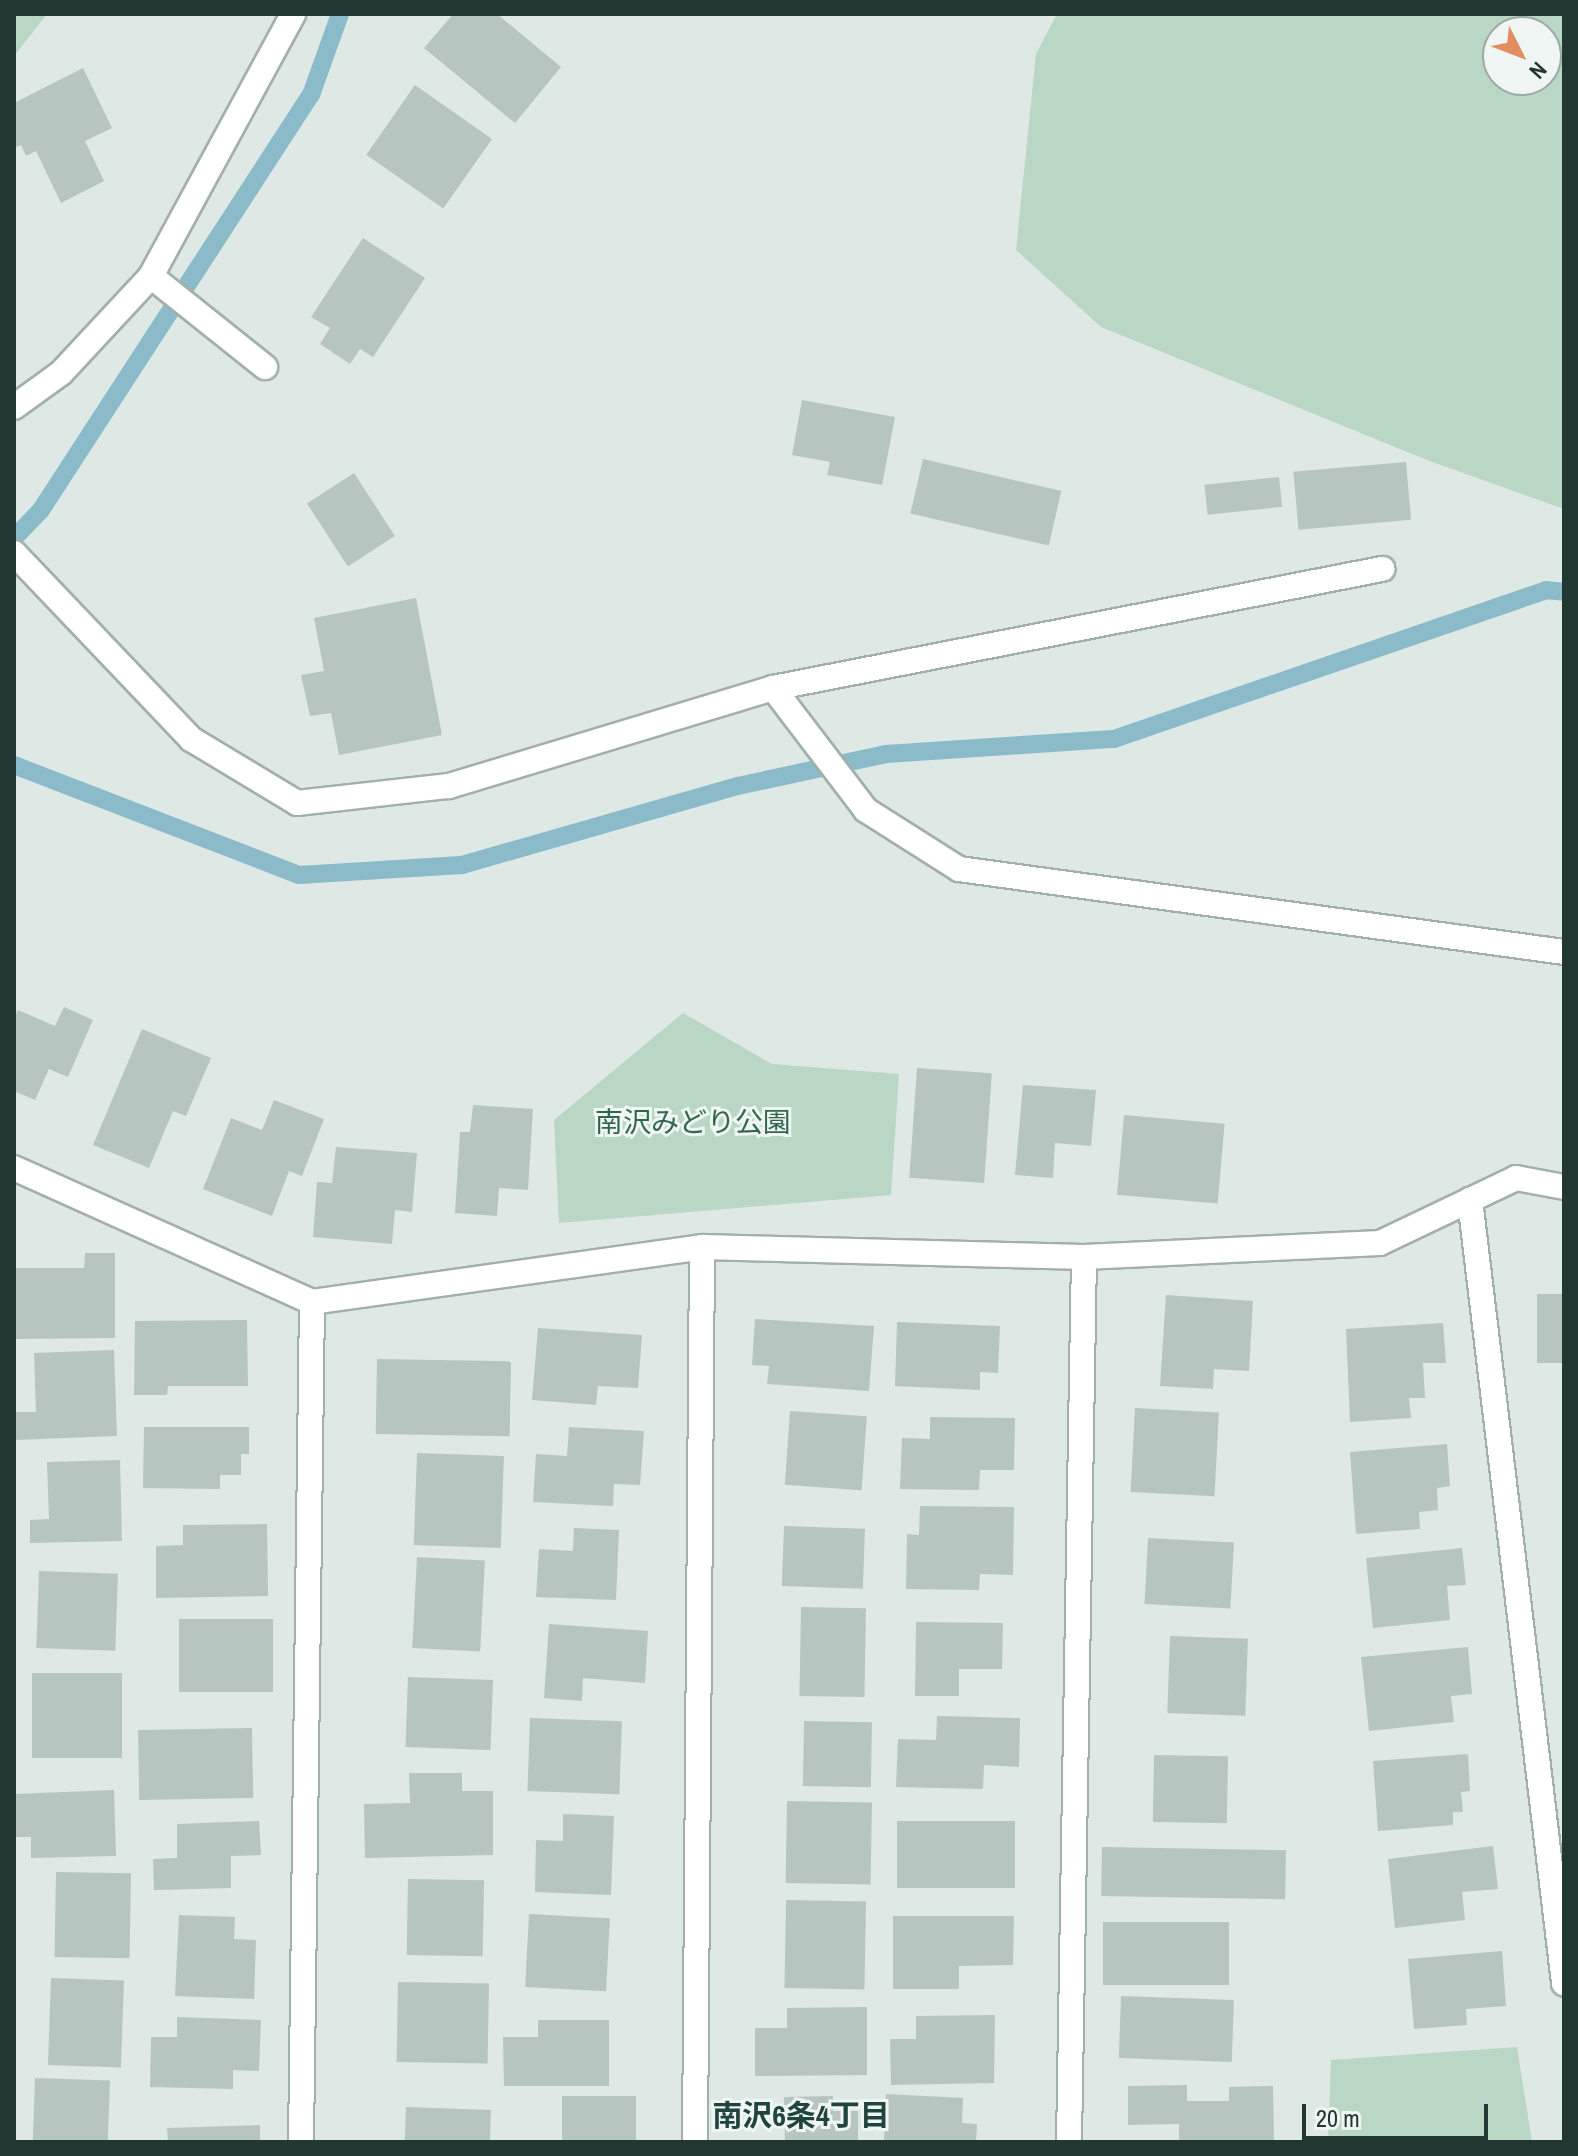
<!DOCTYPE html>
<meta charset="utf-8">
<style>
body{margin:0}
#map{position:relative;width:1578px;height:2156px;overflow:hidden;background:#dee8e4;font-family:"Archivo Narrow","Noto Sans JP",sans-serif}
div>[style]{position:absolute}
.green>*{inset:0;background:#b9d7c4}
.stream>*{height:18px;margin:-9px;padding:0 9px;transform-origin:9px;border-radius:9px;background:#8bbac8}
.building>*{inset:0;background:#b7c5c1;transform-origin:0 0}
.roads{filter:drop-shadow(2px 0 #a2afab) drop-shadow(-2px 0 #a2afab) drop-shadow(0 2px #a2afab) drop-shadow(0 -2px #a2afab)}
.service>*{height:24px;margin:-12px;padding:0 12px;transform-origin:12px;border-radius:12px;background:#fff}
.minor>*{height:24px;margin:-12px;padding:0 12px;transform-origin:12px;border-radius:12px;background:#fff}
span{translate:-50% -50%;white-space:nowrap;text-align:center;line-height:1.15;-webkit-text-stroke:6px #eef5f2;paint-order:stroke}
.park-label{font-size:28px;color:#30684b}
.neighbourhood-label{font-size:30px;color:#20453f;font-weight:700}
.frame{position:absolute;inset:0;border:16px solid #223632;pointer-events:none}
.north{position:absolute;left:1482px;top:16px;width:80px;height:80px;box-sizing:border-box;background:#eef5f2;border:2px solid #9ca9a5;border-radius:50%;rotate:132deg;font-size:22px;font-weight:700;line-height:32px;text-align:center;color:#223632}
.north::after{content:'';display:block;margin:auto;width:28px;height:36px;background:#e28c62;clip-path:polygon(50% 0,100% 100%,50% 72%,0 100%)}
.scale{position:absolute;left:1302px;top:2104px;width:186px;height:36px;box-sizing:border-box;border:4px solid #223632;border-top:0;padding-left:10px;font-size:24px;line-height:28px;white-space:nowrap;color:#223632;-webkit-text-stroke:6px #eef5f2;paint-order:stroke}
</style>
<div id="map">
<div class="green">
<i style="clip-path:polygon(14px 14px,47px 14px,14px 56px)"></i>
<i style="clip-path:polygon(evenodd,1057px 14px,1564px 14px,1564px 509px,1427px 460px,1101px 327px,1016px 250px,1036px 54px,1057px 14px,1498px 32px,1546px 32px,1546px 80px,1498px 80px,1498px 32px)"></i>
<i style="clip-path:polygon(683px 1013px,772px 1064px,899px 1074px,891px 1195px,559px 1223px,554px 1120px)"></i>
<i style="clip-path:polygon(1517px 2047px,1532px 2142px,1328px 2142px,1331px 2060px)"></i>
</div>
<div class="stream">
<i style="left:14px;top:538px;width:39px;rotate:-46deg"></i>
<i style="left:41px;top:510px;width:495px;rotate:-57deg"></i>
<i style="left:311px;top:95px;width:86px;rotate:-70.3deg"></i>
<i style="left:14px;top:765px;width:305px;rotate:21.1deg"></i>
<i style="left:299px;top:875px;width:163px;rotate:-3.5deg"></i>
<i style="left:462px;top:865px;width:287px;rotate:-16deg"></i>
<i style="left:738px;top:786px;width:151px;rotate:-12.2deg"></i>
<i style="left:886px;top:754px;width:228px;rotate:-3.8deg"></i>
<i style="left:1114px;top:739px;width:457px;rotate:-19deg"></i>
<i style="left:1546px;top:590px;width:18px;rotate:6deg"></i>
</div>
<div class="building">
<i style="clip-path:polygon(453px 14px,497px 14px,561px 67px,515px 123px,424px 48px)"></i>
<i style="clip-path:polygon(83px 68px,112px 128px,85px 141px,104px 181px,61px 203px,36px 151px,26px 156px,21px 145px,14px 148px,14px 103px)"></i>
<i style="left:415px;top:85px;width:94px;height:85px;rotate:35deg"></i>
<i style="clip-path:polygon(363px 238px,425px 278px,373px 357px,360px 349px,350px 364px,320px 344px,330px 328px,311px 317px)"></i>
<i style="clip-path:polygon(802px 400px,895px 417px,882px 485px,827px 475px,830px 462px,792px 455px)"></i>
<i style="left:923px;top:459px;width:142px;height:56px;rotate:13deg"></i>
<i style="left:1406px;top:462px;width:58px;height:113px;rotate:85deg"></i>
<i style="left:354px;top:473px;width:75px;height:56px;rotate:57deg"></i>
<i style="left:1279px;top:477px;width:30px;height:75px;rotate:84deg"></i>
<i style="clip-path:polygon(416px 598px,442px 735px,339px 755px,331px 713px,310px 716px,301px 675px,324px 671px,314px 618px)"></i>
<i style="clip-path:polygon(64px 1007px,93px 1020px,68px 1077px,49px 1069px,35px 1100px,14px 1091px,14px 1018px,18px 1010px,55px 1026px)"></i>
<i style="clip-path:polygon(142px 1029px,211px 1058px,186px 1116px,173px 1111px,149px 1168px,93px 1145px)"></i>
<i style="left:917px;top:1068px;width:75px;height:110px;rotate:4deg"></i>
<i style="clip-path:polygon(1023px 1085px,1096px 1090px,1091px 1146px,1055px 1143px,1053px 1178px,1015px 1175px)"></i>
<i style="clip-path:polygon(274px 1100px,324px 1119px,302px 1176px,289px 1171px,272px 1216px,203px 1189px,231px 1118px,262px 1130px)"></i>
<i style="clip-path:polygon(473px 1105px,533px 1109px,528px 1190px,499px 1188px,497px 1216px,455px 1213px,460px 1132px,470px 1132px)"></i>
<i style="left:1124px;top:1115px;width:101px;height:80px;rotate:5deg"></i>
<i style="clip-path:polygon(336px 1147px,417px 1153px,412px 1212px,395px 1210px,392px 1244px,313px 1237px,317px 1182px,332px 1183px)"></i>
<i style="clip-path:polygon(85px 1253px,115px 1253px,115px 1338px,14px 1339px,14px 1268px,84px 1268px)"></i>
<i style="left:1564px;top:1294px;width:69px;height:27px;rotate:90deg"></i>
<i style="clip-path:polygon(1166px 1295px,1253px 1301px,1249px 1371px,1214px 1369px,1213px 1389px,1160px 1386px)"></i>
<i style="clip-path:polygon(755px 1319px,874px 1326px,869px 1391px,767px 1384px,769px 1366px,752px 1365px)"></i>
<i style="clip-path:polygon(247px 1320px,248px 1386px,168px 1386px,167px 1395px,134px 1395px,135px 1321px)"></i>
<i style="clip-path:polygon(897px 1322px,1000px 1326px,998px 1373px,980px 1372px,980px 1390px,895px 1386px)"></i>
<i style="clip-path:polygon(1443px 1323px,1446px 1363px,1423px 1363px,1425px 1398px,1409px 1398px,1411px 1418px,1350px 1422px,1346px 1329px)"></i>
<i style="clip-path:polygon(538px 1328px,642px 1335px,638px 1388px,598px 1386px,596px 1405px,532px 1400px)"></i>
<i style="clip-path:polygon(114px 1350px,117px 1436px,15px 1440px,14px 1412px,36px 1412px,34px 1353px)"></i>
<i style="left:377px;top:1359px;width:134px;height:75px;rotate:1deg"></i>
<i style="left:1135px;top:1408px;width:84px;height:84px;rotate:3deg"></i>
<i style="left:790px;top:1411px;width:77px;height:74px;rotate:4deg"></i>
<i style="clip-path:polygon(930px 1417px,1015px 1418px,1014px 1470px,980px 1470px,979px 1490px,900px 1489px,902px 1438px,930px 1439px)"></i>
<i style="clip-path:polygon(144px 1427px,249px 1427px,249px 1454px,241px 1454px,241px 1475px,220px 1475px,220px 1489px,143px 1488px)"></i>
<i style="clip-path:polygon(569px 1427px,644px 1431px,640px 1485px,614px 1484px,613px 1506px,533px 1502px,536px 1454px,567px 1456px)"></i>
<i style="clip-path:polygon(1447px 1444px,1450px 1486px,1437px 1488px,1438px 1510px,1419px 1512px,1420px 1529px,1356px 1534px,1350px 1452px)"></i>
<i style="left:417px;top:1453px;width:87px;height:92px;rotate:2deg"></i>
<i style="clip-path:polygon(120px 1460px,122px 1541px,30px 1543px,30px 1520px,49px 1519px,47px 1462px)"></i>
<i style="clip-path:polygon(920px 1506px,1014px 1507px,1013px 1575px,980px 1574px,979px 1590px,906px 1589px,907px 1534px,919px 1535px)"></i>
<i style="clip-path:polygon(267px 1524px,268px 1596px,156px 1598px,156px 1546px,183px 1545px,183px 1525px)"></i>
<i style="left:784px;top:1526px;width:81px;height:60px;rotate:2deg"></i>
<i style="clip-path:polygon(574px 1528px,619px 1530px,616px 1600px,536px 1597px,539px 1549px,573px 1551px)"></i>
<i style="left:1148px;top:1538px;width:86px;height:66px;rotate:3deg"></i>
<i style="clip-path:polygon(1462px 1548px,1466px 1585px,1447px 1586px,1450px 1620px,1373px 1628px,1366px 1558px)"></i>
<i style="left:417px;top:1557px;width:68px;height:91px;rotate:3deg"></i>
<i style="left:39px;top:1571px;width:79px;height:77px;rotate:2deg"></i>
<i style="left:801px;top:1607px;width:65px;height:89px;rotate:1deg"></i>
<i style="left:179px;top:1619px;width:94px;height:73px"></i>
<i style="clip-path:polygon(916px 1622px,1003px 1623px,1002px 1669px,959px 1669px,959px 1696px,915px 1696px)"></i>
<i style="clip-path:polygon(549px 1624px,648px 1631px,645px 1683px,583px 1678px,582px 1701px,544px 1698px)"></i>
<i style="left:1170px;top:1636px;width:78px;height:77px;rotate:2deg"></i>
<i style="clip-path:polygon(1468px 1647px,1472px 1694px,1451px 1696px,1454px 1722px,1369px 1731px,1361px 1657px)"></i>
<i style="left:32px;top:1673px;width:90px;height:85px"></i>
<i style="left:408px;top:1677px;width:85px;height:70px;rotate:2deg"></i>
<i style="clip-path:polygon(937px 1716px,1020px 1718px,1019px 1767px,984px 1765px,983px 1789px,896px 1787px,898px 1739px,936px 1740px)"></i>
<i style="left:530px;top:1718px;width:92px;height:73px;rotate:2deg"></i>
<i style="left:804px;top:1721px;width:68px;height:65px;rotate:1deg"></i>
<i style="left:252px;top:1728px;width:70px;height:114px;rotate:89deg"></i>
<i style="clip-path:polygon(1468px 1754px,1470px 1791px,1461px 1792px,1463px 1812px,1453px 1812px,1453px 1825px,1378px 1831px,1373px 1761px)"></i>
<i style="left:1154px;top:1755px;width:74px;height:67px;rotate:1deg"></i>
<i style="clip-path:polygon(409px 1773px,462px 1773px,462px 1791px,493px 1791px,493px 1855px,365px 1858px,364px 1804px,410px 1803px)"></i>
<i style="clip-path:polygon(114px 1790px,116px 1856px,31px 1858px,31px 1837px,14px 1837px,14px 1794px)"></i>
<i style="left:787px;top:1801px;width:85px;height:82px;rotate:1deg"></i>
<i style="clip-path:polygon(563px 1814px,614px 1816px,611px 1895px,535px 1892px,536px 1840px,563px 1841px)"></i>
<i style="clip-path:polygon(259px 1821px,261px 1855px,231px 1856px,231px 1888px,154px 1890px,153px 1859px,177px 1858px,177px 1824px)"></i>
<i style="left:1015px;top:1821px;width:67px;height:118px;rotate:90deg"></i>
<i style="clip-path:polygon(1493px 1846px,1498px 1889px,1462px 1892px,1465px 1920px,1395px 1928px,1388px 1859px)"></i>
<i style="left:1102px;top:1847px;width:184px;height:49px;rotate:1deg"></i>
<i style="left:56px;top:1872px;width:75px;height:85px;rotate:1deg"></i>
<i style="left:408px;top:1879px;width:76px;height:76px;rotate:1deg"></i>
<i style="left:786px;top:1900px;width:80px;height:88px;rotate:1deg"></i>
<i style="left:529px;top:1914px;width:81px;height:73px;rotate:3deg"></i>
<i style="clip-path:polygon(179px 1915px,235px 1917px,234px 1939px,256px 1940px,254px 1999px,175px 1996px)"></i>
<i style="clip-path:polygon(893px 1916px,1014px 1916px,1013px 1965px,959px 1966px,959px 1989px,893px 1989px)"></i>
<i style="left:1103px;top:1922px;width:126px;height:63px"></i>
<i style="clip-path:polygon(1502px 1951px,1506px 2006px,1466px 2009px,1467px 2025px,1414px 2029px,1408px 1959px)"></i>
<i style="left:51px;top:1978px;width:73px;height:87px;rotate:2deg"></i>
<i style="left:398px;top:1982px;width:91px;height:80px;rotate:1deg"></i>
<i style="left:1121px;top:1996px;width:113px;height:62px;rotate:2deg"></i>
<i style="clip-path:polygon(867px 2007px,867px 2075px,755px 2076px,755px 2028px,787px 2028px,787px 2008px)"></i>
<i style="clip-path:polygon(995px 2015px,994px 2083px,891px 2085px,890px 2039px,916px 2039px,916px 2016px)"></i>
<i style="clip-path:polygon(177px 2017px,261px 2020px,259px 2071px,233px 2070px,233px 2089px,150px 2087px,151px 2037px,177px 2037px)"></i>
<i style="clip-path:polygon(538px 2020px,609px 2020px,609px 2086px,504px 2086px,503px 2037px,538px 2037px)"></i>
<i style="left:35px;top:2078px;width:75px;height:64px;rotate:2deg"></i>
<i style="clip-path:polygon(1187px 2085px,1187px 2101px,1229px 2101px,1229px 2087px,1273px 2086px,1274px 2142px,1179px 2142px,1179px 2124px,1128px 2125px,1128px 2086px)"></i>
<i style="clip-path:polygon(886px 2094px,963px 2098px,962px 2123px,977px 2124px,976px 2142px,884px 2142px)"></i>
<i style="left:562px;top:2096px;width:74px;height:46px"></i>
<i style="clip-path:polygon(833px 2096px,833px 2111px,858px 2111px,858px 2142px,785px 2142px,784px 2097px)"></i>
<i style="left:406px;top:2107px;width:85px;height:35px;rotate:2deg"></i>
<i style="clip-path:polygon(260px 2125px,260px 2142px,168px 2142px,167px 2128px)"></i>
</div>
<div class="roads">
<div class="service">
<i style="left:151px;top:276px;width:146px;rotate:38.6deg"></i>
</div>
<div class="minor">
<i style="left:14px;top:407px;width:58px;rotate:-35.9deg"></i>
<i style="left:61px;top:373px;width:132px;rotate:-47.1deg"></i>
<i style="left:151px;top:276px;width:298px;rotate:-61.5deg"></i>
<i style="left:14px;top:553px;width:257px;rotate:46.4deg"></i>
<i style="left:191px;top:739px;width:124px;rotate:31.1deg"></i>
<i style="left:297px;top:803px;width:153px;rotate:-6.4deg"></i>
<i style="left:449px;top:786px;width:338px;rotate:-16.8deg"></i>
<i style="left:773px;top:688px;width:621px;rotate:-11.06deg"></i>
<i style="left:773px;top:688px;width:153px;rotate:52.7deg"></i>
<i style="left:866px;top:810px;width:110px;rotate:32.4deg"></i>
<i style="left:959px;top:869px;width:611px;rotate:7.81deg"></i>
<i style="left:14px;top:1168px;width:327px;rotate:24.2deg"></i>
<i style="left:312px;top:1302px;width:394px;rotate:-8deg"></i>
<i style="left:702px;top:1247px;width:382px;rotate:1.5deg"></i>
<i style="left:1084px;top:1257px;width:296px;rotate:-2.7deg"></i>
<i style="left:1380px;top:1243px;width:151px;rotate:-25.5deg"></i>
<i style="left:1516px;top:1178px;width:49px;rotate:10.6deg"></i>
<i style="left:1470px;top:1200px;width:789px;rotate:83.15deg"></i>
<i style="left:301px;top:2142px;width:840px;rotate:-89.25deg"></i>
<i style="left:695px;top:2142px;width:895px;rotate:-89.55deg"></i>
<i style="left:1069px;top:2142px;width:885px;rotate:-89.03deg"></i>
</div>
</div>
<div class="park-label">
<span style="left:693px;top:1122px">南沢みどり公園</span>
</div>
<div class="neighbourhood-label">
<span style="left:801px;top:2115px">南沢6条4丁目</span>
</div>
<div class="frame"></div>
<div class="north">N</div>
<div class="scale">20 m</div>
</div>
